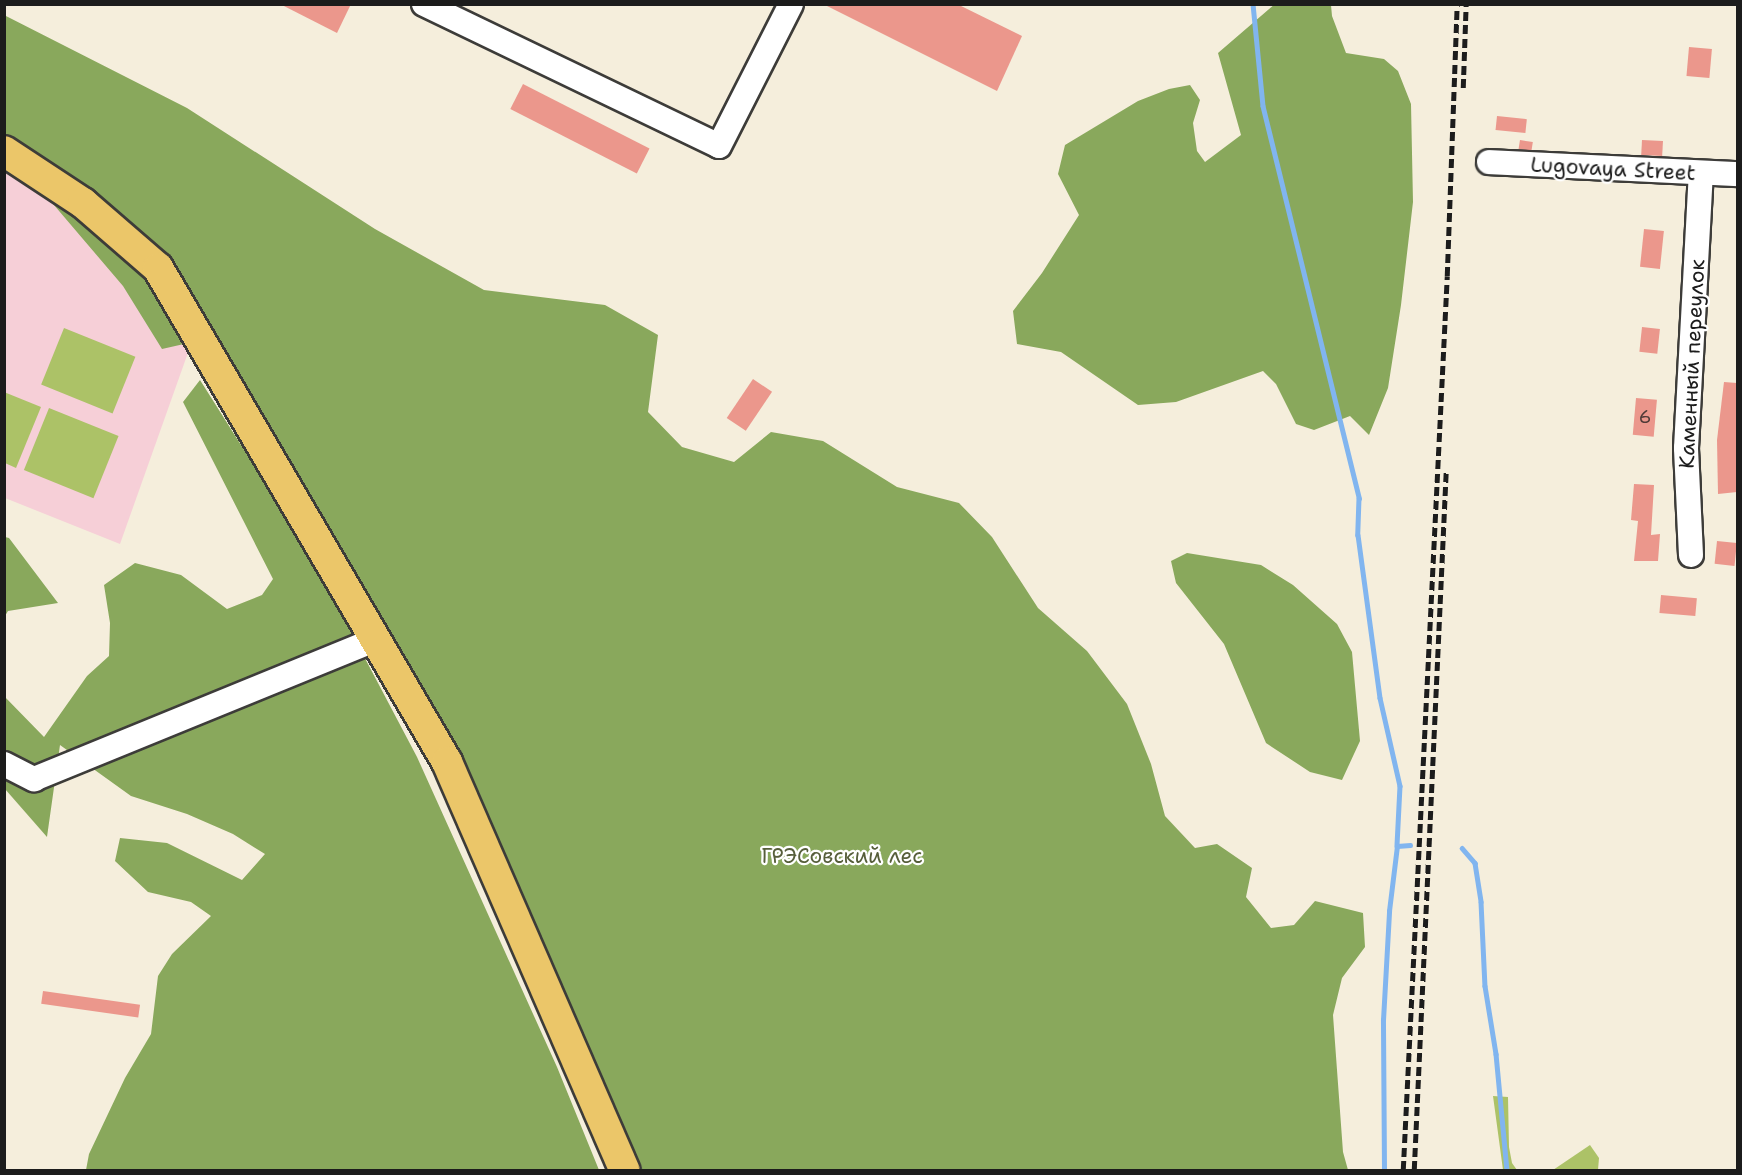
<!DOCTYPE html>
<meta charset="utf-8">
<style>
body{margin:0}
#map{position:relative;width:1742px;height:1175px;overflow:hidden;background:#f5eedc;font-family:"Shantell Sans",sans-serif}
div>[style]{position:absolute}
.built>*{inset:0;background:#f6cfd7}
.green>*{inset:0;background:#acc267;transform-origin:0 0}
.forest>*{inset:0;background:#89a85c}
.stream>*{height:4.5px;margin:-2.25px;padding:0 2.25px;transform-origin:2.25px;border-radius:2.25px;background:#81b5ef}
.building>*{inset:0;background:#eb978c;transform-origin:0 0}
.roads{filter:drop-shadow(2px 0 #3d3c39) drop-shadow(-2px 0 #3d3c39) drop-shadow(0 2px #3d3c39) drop-shadow(0 -2px #3d3c39)}
.minor>*{height:24px;margin:-12px;padding:0 12px;transform-origin:12px;border-radius:12px;background:#fff}
.major>*{height:30px;margin:-15px;padding:0 15px;transform-origin:15px;border-radius:15px;background:#ebc669}
.rail>*{height:4.5px;margin-top:-2.25px;transform-origin:0;background:repeating-linear-gradient(90deg,#1c1c1c 0 9px,transparent 0 13.5px)}
span{translate:-50% -50%;white-space:nowrap;text-align:center;line-height:1.15;-webkit-text-stroke:4.5px #fff;paint-order:stroke}
.number-label{font-size:18px;color:#503b38}
.number-label span{-webkit-text-stroke-width:0}
.street-label{font-size:21px;color:#1c1c1c}
.park-label{font-size:21px;color:#565e3a}
.frame{position:absolute;inset:0;border:6px solid #1c1c1c;pointer-events:none}
</style>
<div id="map">
<div class="built">
<i style="clip-path:polygon(4px 163px,69px 206px,190px 347px,120px 544px,5px 498px)"></i>
</div>
<div class="green">
<i style="left:64px;top:328px;width:77px;height:61px;rotate:22deg"></i>
<i style="clip-path:polygon(4px 392px,41px 407px,16px 468px,5px 463px)"></i>
<i style="left:49px;top:408px;width:75px;height:67px;rotate:22deg"></i>
<i style="clip-path:polygon(1493px 1096px,1508px 1097px,1509px 1147px,1512px 1163px,1517px 1170px,1503px 1170px)"></i>
<i style="clip-path:polygon(1590px 1145px,1599px 1158px,1598px 1170px,1553px 1170px)"></i>
</div>
<div class="forest">
<i style="clip-path:polygon(1275px 4px,1331px 5px,1332px 16px,1346px 53px,1384px 59px,1398px 71px,1411px 104px,1413px 202px,1401px 305px,1388px 388px,1369px 435px,1350px 416px,1314px 430px,1296px 424px,1276px 384px,1263px 371px,1176px 402px,1138px 405px,1061px 352px,1017px 344px,1013px 311px,1042px 273px,1079px 215px,1058px 174px,1065px 145px,1138px 101px,1169px 89px,1190px 85px,1200px 100px,1193px 123px,1197px 151px,1205px 162px,1241px 135px,1218px 53px)"></i>
<i style="clip-path:polygon(4px 15px,187px 108px,375px 229px,484px 290px,605px 305px,658px 335px,648px 412px,682px 447px,734px 462px,771px 432px,823px 441px,897px 487px,959px 503px,992px 537px,1038px 608px,1087px 651px,1127px 704px,1151px 764px,1165px 816px,1195px 848px,1217px 844px,1252px 868px,1246px 897px,1271px 928px,1294px 925px,1315px 901px,1363px 913px,1365px 947px,1342px 978px,1333px 1015px,1343px 1152px,1348px 1170px,638px 1170px,573px 1024px,206px 339px,162px 349px,123px 286px,25px 171px,5px 157px)"></i>
<i style="clip-path:polygon(200px 380px,311px 556px,417px 757px,557px 1067px,599px 1170px,86px 1170px,89px 1154px,125px 1078px,151px 1034px,158px 976px,172px 954px,211px 916px,191px 902px,148px 892px,115px 861px,120px 838px,167px 843px,242px 880px,265px 854px,233px 834px,187px 814px,131px 796px,60px 745px,47px 837px,5px 789px,4px 696px,44px 737px,87px 676px,109px 656px,110px 623px,104px 585px,135px 563px,181px 575px,227px 609px,262px 595px,273px 579px,183px 402px)"></i>
<i style="clip-path:polygon(5px 537px,9px 538px,58px 603px,8px 611px,5px 616px)"></i>
<i style="clip-path:polygon(1187px 553px,1261px 565px,1293px 585px,1337px 624px,1352px 652px,1360px 741px,1342px 780px,1310px 772px,1266px 743px,1224px 644px,1176px 583px,1171px 561px)"></i>
</div>
<div class="stream">
<i style="left:1253px;top:4px;width:102px;rotate:84.4deg"></i>
<i style="left:1263px;top:106px;width:404px;rotate:76.2deg"></i>
<i style="left:1359px;top:498px;width:37px;rotate:92deg"></i>
<i style="left:1358px;top:535px;width:164px;rotate:82.3deg"></i>
<i style="left:1380px;top:698px;width:90px;rotate:77.2deg"></i>
<i style="left:1400px;top:786px;width:60px;rotate:92.9deg"></i>
<i style="left:1397px;top:846px;width:13px;rotate:-4deg"></i>
<i style="left:1462px;top:848px;width:20px;rotate:49deg"></i>
<i style="left:1475px;top:863px;width:39px;rotate:81deg"></i>
<i style="left:1481px;top:902px;width:84px;rotate:87.3deg"></i>
<i style="left:1485px;top:986px;width:69px;rotate:80.8deg"></i>
<i style="left:1496px;top:1054px;width:117px;rotate:84.6deg"></i>
<i style="left:1384px;top:1170px;width:150px;rotate:-90.4deg"></i>
<i style="left:1383px;top:1020px;width:109px;rotate:-86.8deg"></i>
<i style="left:1389px;top:911px;width:65px;rotate:-83deg"></i>
</div>
<div class="building">
<i style="clip-path:polygon(280px 4px,351px 4px,337px 33px)"></i>
<i style="clip-path:polygon(823px 4px,957px 4px,1022px 36px,997px 91px)"></i>
<i style="left:1689px;top:47px;width:23px;height:29px;rotate:5deg"></i>
<i style="left:523px;top:84px;width:142px;height:28px;rotate:27deg"></i>
<i style="left:1497px;top:116px;width:30px;height:14px;rotate:6deg"></i>
<i style="left:1520px;top:140px;width:13px;height:9px;rotate:9deg"></i>
<i style="left:1642px;top:140px;width:21px;height:15px;rotate:3deg"></i>
<i style="left:1644px;top:229px;width:20px;height:38px;rotate:6deg"></i>
<i style="left:1642px;top:327px;width:18px;height:25px;rotate:6deg"></i>
<i style="left:753px;top:379px;width:23px;height:47px;rotate:34deg"></i>
<i style="clip-path:polygon(1724px 382px,1737px 383px,1737px 492px,1718px 494px,1717px 440px)"></i>
<i style="left:1636px;top:398px;width:21px;height:37px;rotate:5deg"></i>
<i style="clip-path:polygon(1634px 484px,1654px 485px,1651px 535px,1660px 534px,1658px 561px,1634px 561px,1638px 521px,1631px 520px)"></i>
<i style="left:1717px;top:541px;width:20px;height:23px;rotate:6deg"></i>
<i style="left:1661px;top:595px;width:36px;height:18px;rotate:5deg"></i>
<i style="left:43px;top:991px;width:98px;height:13px;rotate:8deg"></i>
</div>
<div class="roads">
<div class="minor">
<i style="left:424px;top:4px;width:327px;rotate:25.7deg"></i>
<i style="left:719px;top:146px;width:159px;rotate:-63.1deg"></i>
<i style="left:1489px;top:162px;width:249px;rotate:2.8deg"></i>
<i style="left:1691px;top:555px;width:107px;rotate:-92.7deg"></i>
<i style="left:1686px;top:448px;width:275px;rotate:-86.9deg"></i>
<i style="left:4px;top:764px;width:34px;rotate:27deg"></i>
<i style="left:34px;top:779px;width:368px;rotate:-22.2deg"></i>
</div>
<div class="major">
<i style="left:4px;top:151px;width:95px;rotate:33.4deg"></i>
<i style="left:83px;top:203px;width:99px;rotate:40.9deg"></i>
<i style="left:158px;top:268px;width:572px;rotate:59.67deg"></i>
<i style="left:447px;top:762px;width:445px;rotate:66.5deg"></i>
</div>
</div>
<div class="rail">
<i style="left:1463px;top:88px;width:84px;rotate:-88deg"></i>
<i style="left:1403px;top:1170px;width:895px;rotate:-87.18deg"></i>
<i style="left:1447px;top:276px;width:272px;rotate:-87.9deg"></i>
<i style="left:1414px;top:1170px;width:699px;rotate:-87.38deg"></i>
</div>
<div class="number-label">
<span style="left:1645px;top:417px">6</span>
</div>
<div class="street-label">
<span style="left:1613px;top:169px;rotate:3deg">Lugovaya Street</span>
<span style="left:1692px;top:364px;rotate:-87deg">Каменный переулок</span>
</div>
<div class="park-label">
<span style="left:842px;top:856px">ГРЭСовский лес</span>
</div>
<div class="frame"></div>
</div>
